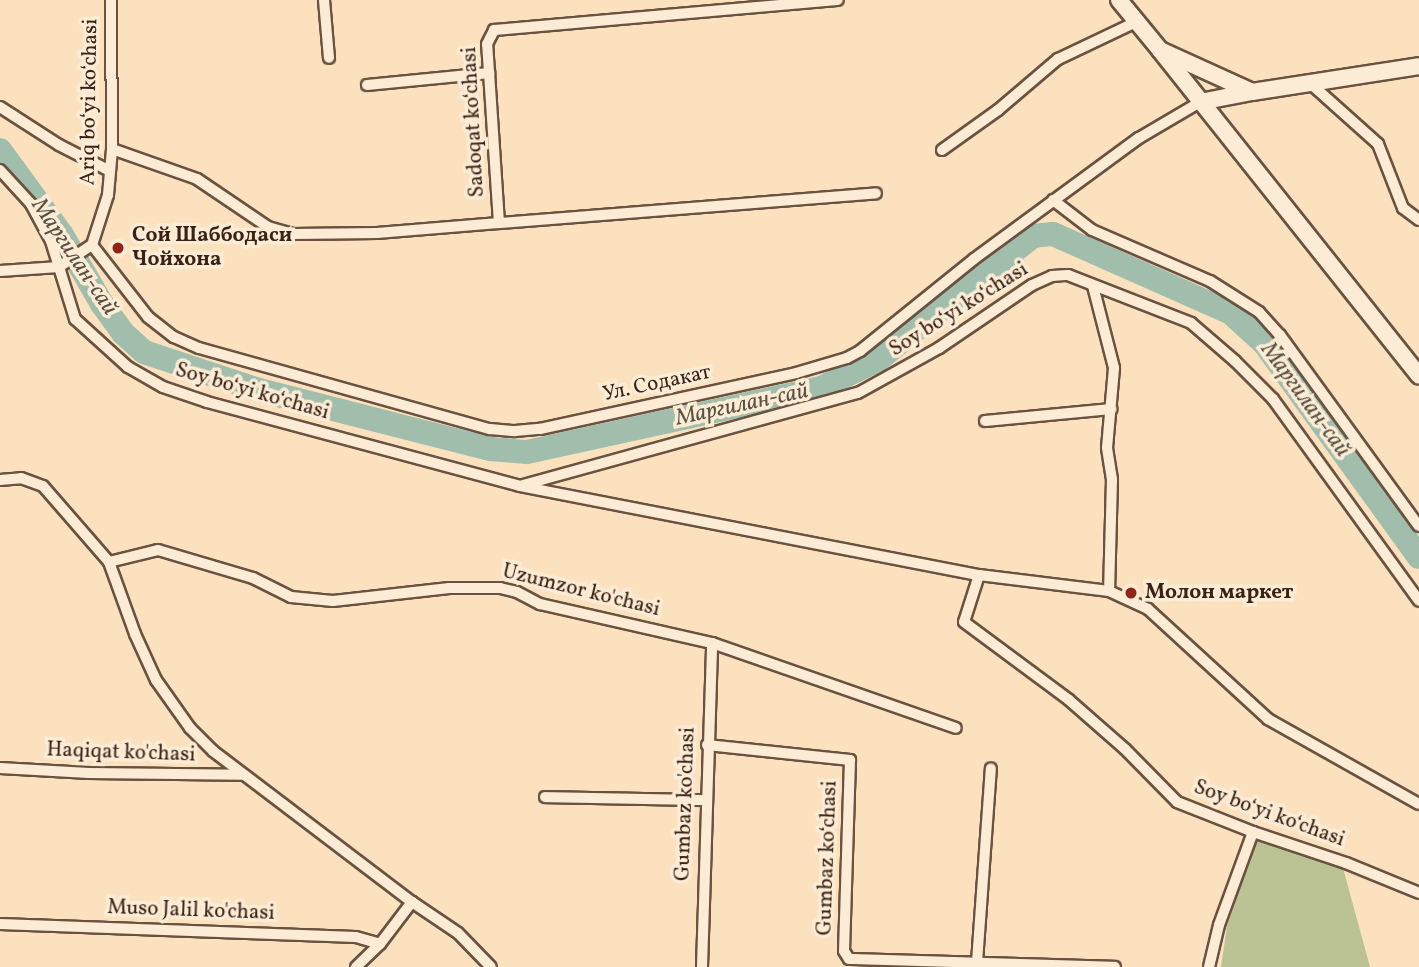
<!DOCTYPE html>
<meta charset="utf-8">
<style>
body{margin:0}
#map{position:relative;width:1419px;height:967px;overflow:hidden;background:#fbe1be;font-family:Vollkorn,serif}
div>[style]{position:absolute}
.green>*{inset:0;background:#bbc394}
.river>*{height:24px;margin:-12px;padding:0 12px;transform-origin:12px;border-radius:12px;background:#a0beab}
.roads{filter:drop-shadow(2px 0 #6a5240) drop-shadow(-2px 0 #6a5240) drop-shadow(0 2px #6a5240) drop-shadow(0 -2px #6a5240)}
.street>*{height:10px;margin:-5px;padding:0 5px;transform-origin:5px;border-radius:5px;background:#fcecd5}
.secondary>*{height:16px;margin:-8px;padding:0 8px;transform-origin:8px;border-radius:8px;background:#fcecd5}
.dots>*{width:19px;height:19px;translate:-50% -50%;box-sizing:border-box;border:4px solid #fcecd5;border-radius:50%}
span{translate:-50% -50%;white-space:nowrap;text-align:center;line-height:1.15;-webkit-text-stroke:7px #fcecd5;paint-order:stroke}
.street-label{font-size:21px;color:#3a2216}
.poi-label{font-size:21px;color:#3a2216;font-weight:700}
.left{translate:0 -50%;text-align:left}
.water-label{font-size:23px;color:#595143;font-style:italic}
</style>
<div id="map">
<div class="green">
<i style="clip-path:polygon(1258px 837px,1343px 868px,1370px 967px,1221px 967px,1227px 926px)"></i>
</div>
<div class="river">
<i style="left:0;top:150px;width:105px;rotate:53.9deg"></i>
<i style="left:62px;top:235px;width:80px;rotate:59.9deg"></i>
<i style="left:102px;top:304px;width:36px;rotate:54deg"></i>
<i style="left:123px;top:333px;width:28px;rotate:42deg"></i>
<i style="left:144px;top:352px;width:117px;rotate:18.4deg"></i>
<i style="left:255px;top:389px;width:244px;rotate:14.3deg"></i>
<i style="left:491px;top:449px;width:36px;rotate:5deg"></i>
<i style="left:527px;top:452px;width:301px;rotate:-12.3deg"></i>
<i style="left:821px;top:388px;width:65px;rotate:-26.6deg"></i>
<i style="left:879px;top:359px;width:197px;rotate:-38.6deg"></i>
<i style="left:1033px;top:236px;width:20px;rotate:-6deg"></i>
<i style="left:1053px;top:234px;width:195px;rotate:23.9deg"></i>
<i style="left:1231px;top:313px;width:45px;rotate:42.3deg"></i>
<i style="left:1264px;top:343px;width:264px;rotate:54.1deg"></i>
</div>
<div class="roads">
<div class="street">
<i style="left:324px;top:0;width:58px;rotate:85.1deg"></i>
<i style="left:1311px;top:84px;width:90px;rotate:41.8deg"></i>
<i style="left:1378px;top:144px;width:69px;rotate:68.7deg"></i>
<i style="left:1403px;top:208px;width:20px;rotate:37deg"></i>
<i style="left:367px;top:85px;width:123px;rotate:-5.6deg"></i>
<i style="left:0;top:107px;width:70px;rotate:32.8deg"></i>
<i style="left:59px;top:145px;width:55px;rotate:27deg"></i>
<i style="left:112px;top:149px;width:90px;rotate:19.4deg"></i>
<i style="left:197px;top:179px;width:86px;rotate:34.1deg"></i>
<i style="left:268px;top:227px;width:26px;rotate:16deg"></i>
<i style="left:293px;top:234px;width:84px;rotate:-0.7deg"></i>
<i style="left:377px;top:233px;width:122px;rotate:-4.7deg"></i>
<i style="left:499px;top:223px;width:179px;rotate:-93.8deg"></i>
<i style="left:487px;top:44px;width:16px;rotate:-63deg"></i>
<i style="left:494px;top:30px;width:345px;rotate:-5deg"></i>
<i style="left:942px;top:150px;width:69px;rotate:-35.5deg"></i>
<i style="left:998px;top:110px;width:79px;rotate:-40.4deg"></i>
<i style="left:1058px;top:59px;width:86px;rotate:-25.4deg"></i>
<i style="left:0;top:170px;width:46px;rotate:47.6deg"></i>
<i style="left:31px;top:204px;width:42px;rotate:61.6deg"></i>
<i style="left:51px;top:241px;width:82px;rotate:72.9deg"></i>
<i style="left:75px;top:319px;width:72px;rotate:42.2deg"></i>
<i style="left:128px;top:367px;width:40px;rotate:29.7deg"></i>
<i style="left:163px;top:387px;width:46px;rotate:18.8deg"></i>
<i style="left:207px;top:402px;width:324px;rotate:15deg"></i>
<i style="left:520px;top:486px;width:468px;rotate:11deg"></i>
<i style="left:979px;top:575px;width:131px;rotate:7deg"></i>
<i style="left:1109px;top:591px;width:43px;rotate:24.8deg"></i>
<i style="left:1148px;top:609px;width:163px;rotate:42.5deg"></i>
<i style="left:1268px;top:719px;width:173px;rotate:29.4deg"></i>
<i style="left:1053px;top:200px;width:49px;rotate:37.6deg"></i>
<i style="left:1092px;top:230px;width:129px;rotate:23.4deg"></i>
<i style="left:1210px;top:281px;width:58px;rotate:32.3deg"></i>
<i style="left:1259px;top:312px;width:31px;rotate:48deg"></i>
<i style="left:1280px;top:335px;width:236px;rotate:54deg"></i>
<i style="left:499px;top:223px;width:378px;rotate:-4.5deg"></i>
<i style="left:92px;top:245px;width:91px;rotate:52.1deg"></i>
<i style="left:148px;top:317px;width:33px;rotate:38deg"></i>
<i style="left:174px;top:337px;width:27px;rotate:24deg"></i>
<i style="left:199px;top:348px;width:302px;rotate:15.6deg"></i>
<i style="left:490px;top:429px;width:25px;rotate:5deg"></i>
<i style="left:515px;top:431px;width:25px;rotate:-5deg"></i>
<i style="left:540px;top:429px;width:262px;rotate:-12.3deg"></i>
<i style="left:796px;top:373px;width:53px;rotate:-16.4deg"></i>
<i style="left:847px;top:358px;width:15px;rotate:-28deg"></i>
<i style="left:860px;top:351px;width:146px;rotate:-38.9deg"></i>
<i style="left:974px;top:259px;width:205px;rotate:-36.3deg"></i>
<i style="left:1139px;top:138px;width:71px;rotate:-30.5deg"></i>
<i style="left:0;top:271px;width:59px;rotate:-3.9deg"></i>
<i style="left:59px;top:267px;width:40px;rotate:-34deg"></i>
<i style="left:92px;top:245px;width:52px;rotate:-72.3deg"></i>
<i style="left:108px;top:195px;width:46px;rotate:-85deg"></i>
<i style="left:112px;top:149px;width:149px;rotate:-90.4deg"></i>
<i style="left:1093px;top:286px;width:85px;rotate:75.6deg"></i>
<i style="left:1114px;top:368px;width:80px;rotate:95deg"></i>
<i style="left:1107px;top:448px;width:31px;rotate:81deg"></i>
<i style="left:1112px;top:479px;width:112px;rotate:91.5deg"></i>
<i style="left:985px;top:421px;width:127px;rotate:-5.4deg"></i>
<i style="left:0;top:480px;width:21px;rotate:-5deg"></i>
<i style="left:21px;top:478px;width:23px;rotate:20deg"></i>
<i style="left:43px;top:486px;width:101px;rotate:49deg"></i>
<i style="left:109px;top:562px;width:77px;rotate:70.1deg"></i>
<i style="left:135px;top:634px;width:51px;rotate:65.5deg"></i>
<i style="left:156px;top:680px;width:59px;rotate:54.7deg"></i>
<i style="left:190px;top:728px;width:33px;rotate:45deg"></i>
<i style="left:213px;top:751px;width:250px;rotate:37.2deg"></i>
<i style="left:412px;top:902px;width:55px;rotate:34deg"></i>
<i style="left:458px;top:933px;width:47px;rotate:45.9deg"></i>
<i style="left:523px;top:485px;width:347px;rotate:-15.4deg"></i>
<i style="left:858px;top:393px;width:93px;rotate:-29.1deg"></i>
<i style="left:939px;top:348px;width:112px;rotate:-34.1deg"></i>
<i style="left:1032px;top:285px;width:22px;rotate:-24deg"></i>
<i style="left:1052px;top:276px;width:16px;rotate:-4deg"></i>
<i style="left:1068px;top:275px;width:132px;rotate:21.3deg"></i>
<i style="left:1191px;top:323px;width:58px;rotate:40.8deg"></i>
<i style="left:1235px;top:361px;width:54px;rotate:45deg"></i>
<i style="left:1273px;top:399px;width:249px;rotate:54.1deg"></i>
<i style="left:109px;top:562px;width:50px;rotate:-13.8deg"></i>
<i style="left:158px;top:550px;width:99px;rotate:16.4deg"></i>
<i style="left:253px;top:578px;width:42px;rotate:26.6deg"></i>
<i style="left:291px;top:597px;width:42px;rotate:5.4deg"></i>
<i style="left:333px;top:601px;width:117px;rotate:-6.4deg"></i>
<i style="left:449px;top:588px;width:51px"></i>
<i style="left:500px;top:588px;width:17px;rotate:13deg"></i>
<i style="left:517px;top:592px;width:26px;rotate:28deg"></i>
<i style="left:540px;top:604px;width:176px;rotate:12.8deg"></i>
<i style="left:712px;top:643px;width:258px;rotate:19.2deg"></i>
<i style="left:979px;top:575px;width:49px;rotate:107.7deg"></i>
<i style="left:964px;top:622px;width:131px;rotate:36.6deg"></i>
<i style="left:1069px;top:700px;width:74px;rotate:41.2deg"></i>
<i style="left:1125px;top:749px;width:74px;rotate:45.5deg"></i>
<i style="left:1177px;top:802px;width:82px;rotate:21.5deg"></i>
<i style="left:1253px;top:832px;width:98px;rotate:18.4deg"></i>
<i style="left:1346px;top:863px;width:79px;rotate:22.3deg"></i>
<i style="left:707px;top:745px;width:144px;rotate:6deg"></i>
<i style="left:850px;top:760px;width:191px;rotate:91.8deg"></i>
<i style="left:844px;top:951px;width:9px;rotate:58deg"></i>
<i style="left:849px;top:959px;width:266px;rotate:1.7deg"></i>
<i style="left:0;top:768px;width:89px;rotate:3.2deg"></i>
<i style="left:89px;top:773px;width:153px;rotate:0.7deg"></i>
<i style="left:545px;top:797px;width:160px;rotate:1.1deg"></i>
<i style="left:0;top:924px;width:356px;rotate:2.1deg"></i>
<i style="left:356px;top:937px;width:25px;rotate:16deg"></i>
<i style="left:977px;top:962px;width:194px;rotate:-85.9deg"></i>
<i style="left:356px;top:967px;width:33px;rotate:-44deg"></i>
<i style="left:380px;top:944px;width:53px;rotate:-52.7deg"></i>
<i style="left:702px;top:967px;width:324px;rotate:-88.2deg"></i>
<i style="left:1209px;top:967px;width:43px;rotate:-76.6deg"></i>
<i style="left:1219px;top:925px;width:99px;rotate:-69.9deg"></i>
</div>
<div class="secondary">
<i style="left:1119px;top:0;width:65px;rotate:50.6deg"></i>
<i style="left:1160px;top:50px;width:101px;rotate:24.5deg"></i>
<i style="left:1252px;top:92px;width:169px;rotate:-8.8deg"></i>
<i style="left:1160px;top:50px;width:416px;rotate:51.5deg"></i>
<i style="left:1200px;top:102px;width:53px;rotate:-10.9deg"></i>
</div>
</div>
<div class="dots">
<i style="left:118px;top:248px;background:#8f2418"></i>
<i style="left:1131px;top:593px;background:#8f2418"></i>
</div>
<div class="street-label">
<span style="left:90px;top:102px;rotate:-89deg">Ariq boʻyi koʻchasi</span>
<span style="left:474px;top:122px;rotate:-93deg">Sadoqat koʻchasi</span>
<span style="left:959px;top:310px;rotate:-32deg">Soy boʻyi koʻchasi</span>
<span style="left:657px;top:384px;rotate:-12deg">Ул. Содакат</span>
<span style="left:252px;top:392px;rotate:16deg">Soy boʻyi koʻchasi</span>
<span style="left:581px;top:591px;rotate:14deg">Uzumzor ko'chasi</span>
<span style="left:121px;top:753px;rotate:2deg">Haqiqat ko'chasi</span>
<span style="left:686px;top:804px;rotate:-88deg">Gumbaz ko'chasi</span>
<span style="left:1269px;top:814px;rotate:20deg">Soy boʻyi koʻchasi</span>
<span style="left:828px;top:858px;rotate:-88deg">Gumbaz koʻchasi</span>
<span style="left:191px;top:911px;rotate:2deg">Muso Jalil ko'chasi</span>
</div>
<div class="poi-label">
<span class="left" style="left:132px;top:248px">Сой Шаббодаси<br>Чойхона</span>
<span class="left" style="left:1145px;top:593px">Молон маркет</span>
</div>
<div class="water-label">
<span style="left:74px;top:257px;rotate:56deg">Маргилан-сай</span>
<span style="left:1305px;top:400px;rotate:54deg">Маргилан-сай</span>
<span style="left:742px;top:405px;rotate:-12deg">Маргилан-сай</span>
</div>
</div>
